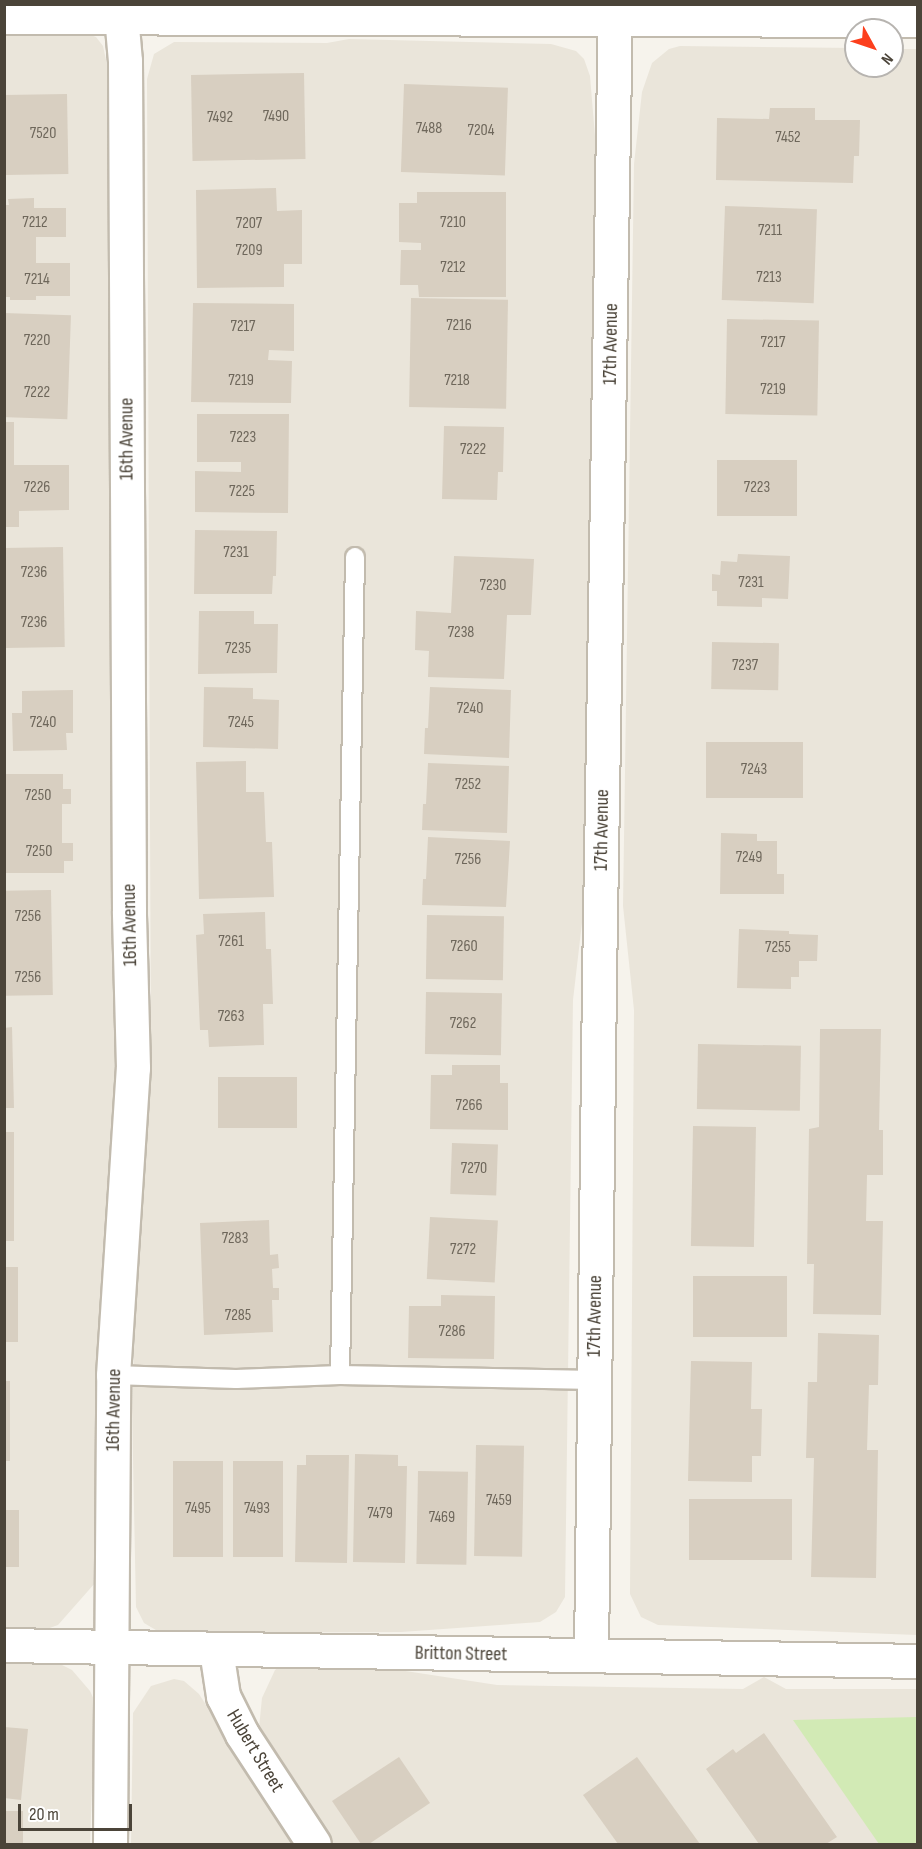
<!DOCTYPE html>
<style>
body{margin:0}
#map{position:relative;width:922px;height:1849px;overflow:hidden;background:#f6f3ec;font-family:"Sofia Sans Condensed",sans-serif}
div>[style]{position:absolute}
.residential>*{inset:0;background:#eae5da}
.green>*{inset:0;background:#d2eab5}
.building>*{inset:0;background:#d8cfc1;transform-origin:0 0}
.roads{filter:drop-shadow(2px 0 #c2bbae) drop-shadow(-2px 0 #c2bbae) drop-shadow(0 2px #c2bbae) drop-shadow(0 -2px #c2bbae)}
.lane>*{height:18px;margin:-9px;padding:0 9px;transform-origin:9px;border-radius:9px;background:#fff}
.street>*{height:33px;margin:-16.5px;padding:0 16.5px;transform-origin:16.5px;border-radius:16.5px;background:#fff}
span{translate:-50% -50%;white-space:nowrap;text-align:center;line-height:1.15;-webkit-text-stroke:5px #fff;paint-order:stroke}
.number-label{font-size:16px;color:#6e675b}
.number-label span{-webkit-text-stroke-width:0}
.street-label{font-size:20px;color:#4b4439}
.frame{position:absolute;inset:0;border:6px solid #4b4439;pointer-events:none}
.north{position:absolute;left:844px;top:18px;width:60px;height:60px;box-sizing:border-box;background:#fff;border:2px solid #b7b4b0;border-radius:50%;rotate:130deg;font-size:16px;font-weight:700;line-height:24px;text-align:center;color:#4b4439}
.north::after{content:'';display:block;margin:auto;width:21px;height:27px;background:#fc3f1d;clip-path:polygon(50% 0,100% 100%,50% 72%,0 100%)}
.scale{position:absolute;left:18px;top:1804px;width:114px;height:27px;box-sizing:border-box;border:3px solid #4b4439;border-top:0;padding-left:8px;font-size:18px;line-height:21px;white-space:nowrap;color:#4b4439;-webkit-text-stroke:4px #fff;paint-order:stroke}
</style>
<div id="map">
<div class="residential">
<i style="clip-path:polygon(83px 32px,96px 37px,103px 46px,111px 83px,116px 1071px,96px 1368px,99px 1567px,95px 1583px,58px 1625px,44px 1630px,4px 1629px,4px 34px)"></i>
<i style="clip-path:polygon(349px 39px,551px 44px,576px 51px,584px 59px,590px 76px,596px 148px,585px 897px,573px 1000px,565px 1597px,556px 1612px,540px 1622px,401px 1632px,161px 1633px,144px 1623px,136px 1607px,132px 1409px,138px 1234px,151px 1068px,147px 79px,154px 54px,174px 42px,327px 43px)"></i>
<i style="clip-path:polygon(680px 46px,856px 48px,856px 66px,892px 66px,892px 49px,917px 49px,917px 1635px,658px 1625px,641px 1617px,630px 1594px,634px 1010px,623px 906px,634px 164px,642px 92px,652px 63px,669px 49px)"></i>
<i style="clip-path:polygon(5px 1660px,62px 1665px,72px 1670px,90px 1691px,95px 1702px,90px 1844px,5px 1844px)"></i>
<i style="clip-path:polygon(279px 1667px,399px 1670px,497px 1685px,743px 1689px,764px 1677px,786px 1689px,917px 1689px,917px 1844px,334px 1844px,259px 1728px,262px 1698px,275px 1670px)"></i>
<i style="clip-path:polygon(174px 1679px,184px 1681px,199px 1694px,296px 1844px,131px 1844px,133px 1713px,151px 1686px)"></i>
</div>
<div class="green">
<i style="clip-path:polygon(917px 1717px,917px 1844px,879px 1844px,793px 1720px)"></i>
</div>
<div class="building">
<i style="left:304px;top:73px;width:86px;height:113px;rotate:89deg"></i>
<i style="left:404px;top:84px;width:104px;height:88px;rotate:2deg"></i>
<i style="left:67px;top:94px;width:80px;height:63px;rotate:89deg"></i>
<i style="clip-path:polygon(770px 108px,815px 108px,815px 120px,860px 120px,859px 156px,854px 156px,853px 183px,716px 180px,717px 118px,769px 119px)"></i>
<i style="clip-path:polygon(276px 188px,277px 211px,302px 210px,302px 264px,284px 264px,284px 287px,197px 288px,196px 190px)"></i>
<i style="clip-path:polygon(417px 192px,506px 192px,506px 297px,419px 297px,418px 285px,400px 285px,401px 250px,421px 250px,421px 243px,399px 242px,399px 203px,417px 203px)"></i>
<i style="clip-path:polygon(34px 198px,34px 208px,66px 208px,66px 237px,36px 237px,36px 263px,70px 263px,70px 296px,36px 296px,36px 300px,10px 300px,10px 297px,4px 297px,4px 205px,9px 205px,8px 199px)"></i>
<i style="left:725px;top:206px;width:92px;height:94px;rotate:2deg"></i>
<i style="left:411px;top:298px;width:97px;height:109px;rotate:1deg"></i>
<i style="clip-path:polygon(193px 303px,294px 304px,294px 351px,269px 350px,268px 360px,292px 361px,291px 403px,191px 402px)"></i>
<i style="left:4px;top:313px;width:67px;height:104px;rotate:2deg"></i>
<i style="left:727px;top:319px;width:92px;height:95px;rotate:1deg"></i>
<i style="clip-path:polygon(197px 414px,289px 414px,288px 513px,195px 512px,195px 471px,241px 472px,241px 462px,197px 462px)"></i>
<i style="clip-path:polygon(4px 422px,14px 422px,14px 465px,69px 465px,69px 510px,19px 511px,19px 527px,4px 527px)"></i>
<i style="clip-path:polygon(444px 426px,504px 427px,503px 472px,498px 472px,497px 500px,442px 499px)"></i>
<i style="left:797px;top:460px;width:56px;height:80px;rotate:90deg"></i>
<i style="clip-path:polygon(195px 530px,277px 531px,276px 576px,273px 576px,272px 594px,194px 594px)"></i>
<i style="left:63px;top:547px;width:100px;height:59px;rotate:89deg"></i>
<i style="clip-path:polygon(738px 554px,790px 556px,788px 599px,762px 598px,762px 607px,717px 606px,717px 591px,712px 591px,712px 574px,720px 575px,721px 561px,737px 562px)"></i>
<i style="clip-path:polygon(454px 556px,534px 559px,531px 615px,507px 615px,504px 679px,428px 677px,429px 651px,415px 650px,416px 611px,451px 613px)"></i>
<i style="clip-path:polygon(199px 611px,254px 611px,254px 624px,278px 624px,277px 673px,198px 674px)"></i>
<i style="left:712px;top:642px;width:67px;height:47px;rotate:1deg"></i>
<i style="clip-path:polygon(204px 687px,253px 688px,253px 699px,279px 700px,278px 749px,203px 747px)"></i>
<i style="clip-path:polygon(430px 687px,511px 690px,509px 758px,424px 754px,425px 728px,428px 728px)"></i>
<i style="clip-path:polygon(73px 690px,73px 733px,66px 733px,67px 750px,13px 751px,12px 713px,22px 713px,22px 691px)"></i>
<i style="left:706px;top:742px;width:97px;height:56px"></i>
<i style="clip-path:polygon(246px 761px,246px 792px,264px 792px,266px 842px,272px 842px,274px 897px,199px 899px,196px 762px)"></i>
<i style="clip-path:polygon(428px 763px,509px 766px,507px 833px,422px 830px,423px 804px,426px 804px)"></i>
<i style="clip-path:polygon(4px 774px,63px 774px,63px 789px,71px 789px,71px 804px,62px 804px,62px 843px,73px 843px,73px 861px,64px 861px,64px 873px,4px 873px)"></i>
<i style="clip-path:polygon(721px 833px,757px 834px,757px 841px,777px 841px,777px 874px,784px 874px,784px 894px,720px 894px)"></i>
<i style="clip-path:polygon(428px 837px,510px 841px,506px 907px,422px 905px,423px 879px,426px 879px)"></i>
<i style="left:51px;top:890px;width:105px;height:47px;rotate:89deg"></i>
<i style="clip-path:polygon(265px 912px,266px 949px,271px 949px,273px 1004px,263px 1004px,264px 1045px,209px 1047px,208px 1030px,200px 1030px,196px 935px,204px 934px,203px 914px)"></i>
<i style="left:427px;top:915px;width:77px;height:64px;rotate:1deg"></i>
<i style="clip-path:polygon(739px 929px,789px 931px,789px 934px,818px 935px,817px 961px,799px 961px,799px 977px,791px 977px,791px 989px,737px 988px)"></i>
<i style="left:426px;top:992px;width:76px;height:62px;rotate:1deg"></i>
<i style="clip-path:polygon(12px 1027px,14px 1108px,4px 1108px,4px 1028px)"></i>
<i style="clip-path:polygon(820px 1029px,881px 1029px,879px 1130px,883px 1130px,883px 1175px,867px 1175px,866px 1221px,883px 1221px,881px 1315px,813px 1314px,814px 1264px,807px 1264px,809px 1129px,819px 1127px)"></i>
<i style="left:698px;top:1044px;width:103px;height:65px;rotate:1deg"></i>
<i style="clip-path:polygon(452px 1065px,500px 1065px,500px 1083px,508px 1083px,508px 1130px,430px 1129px,431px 1075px,452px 1075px)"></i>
<i style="left:218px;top:1077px;width:79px;height:51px"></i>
<i style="left:693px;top:1126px;width:63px;height:120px;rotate:1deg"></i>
<i style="left:4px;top:1132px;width:10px;height:109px"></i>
<i style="left:452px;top:1143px;width:46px;height:51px;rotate:2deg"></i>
<i style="left:430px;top:1217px;width:68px;height:62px;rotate:3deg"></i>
<i style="clip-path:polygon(269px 1220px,270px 1255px,278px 1254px,279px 1268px,272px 1269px,273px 1288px,279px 1288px,279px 1300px,272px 1300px,273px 1332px,204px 1335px,200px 1223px)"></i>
<i style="left:5px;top:1267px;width:13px;height:75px"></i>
<i style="left:693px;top:1276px;width:94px;height:61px"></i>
<i style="clip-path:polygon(441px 1295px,495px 1296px,494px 1359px,408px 1358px,409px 1306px,441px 1306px)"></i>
<i style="clip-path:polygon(818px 1333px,879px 1335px,878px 1385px,869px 1385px,867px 1450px,878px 1450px,876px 1578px,811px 1577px,814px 1458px,806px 1458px,808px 1382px,817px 1382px)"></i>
<i style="clip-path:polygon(691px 1361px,752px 1362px,751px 1409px,762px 1409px,761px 1456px,752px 1456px,752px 1482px,688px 1481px)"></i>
<i style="left:4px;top:1381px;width:6px;height:80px"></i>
<i style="left:476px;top:1445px;width:48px;height:111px;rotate:1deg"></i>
<i style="clip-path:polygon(355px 1454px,398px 1455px,398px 1466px,407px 1466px,405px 1563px,353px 1562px)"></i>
<i style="clip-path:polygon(306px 1455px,349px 1455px,347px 1563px,295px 1562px,297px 1465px,306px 1465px)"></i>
<i style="left:173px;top:1461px;width:50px;height:96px"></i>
<i style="left:233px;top:1461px;width:50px;height:96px"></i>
<i style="left:418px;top:1471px;width:50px;height:93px;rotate:1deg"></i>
<i style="left:792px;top:1499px;width:61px;height:103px;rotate:90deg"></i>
<i style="left:4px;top:1510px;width:15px;height:57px"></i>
<i style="clip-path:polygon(4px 1727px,28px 1729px,21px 1800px,4px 1798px)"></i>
<i style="clip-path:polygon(764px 1733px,837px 1837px,826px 1844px,759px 1844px,706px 1769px,733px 1749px,736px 1753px)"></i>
<i style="clip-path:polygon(399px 1757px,430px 1803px,369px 1844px,361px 1844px,332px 1801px)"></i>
<i style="clip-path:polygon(637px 1757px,700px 1844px,618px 1844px,583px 1795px)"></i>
<i style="left:4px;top:1811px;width:19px;height:33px"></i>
</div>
<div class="roads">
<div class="lane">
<i style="left:113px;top:1375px;width:123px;rotate:1.9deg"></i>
<i style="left:236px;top:1379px;width:104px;rotate:-2.2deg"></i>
<i style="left:340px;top:1375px;width:255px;rotate:1.1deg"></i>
<i style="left:340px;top:1375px;width:818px;rotate:-88.95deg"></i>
</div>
<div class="street">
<i style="left:4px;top:17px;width:914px;rotate:0.19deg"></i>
<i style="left:4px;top:1645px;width:914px;rotate:1deg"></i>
<i style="left:216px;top:1650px;width:47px;rotate:81.3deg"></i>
<i style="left:223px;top:1696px;width:42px;rotate:63.4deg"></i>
<i style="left:242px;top:1734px;width:131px;rotate:56.8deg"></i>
<i style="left:591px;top:1655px;width:676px;rotate:-89.32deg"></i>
<i style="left:599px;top:979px;width:975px;rotate:-89.06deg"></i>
<i style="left:110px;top:1844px;width:469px;rotate:-89.6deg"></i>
<i style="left:113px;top:1375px;width:308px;rotate:-86.3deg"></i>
<i style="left:133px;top:1068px;width:157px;rotate:-91.5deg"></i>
<i style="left:129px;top:911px;width:850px;rotate:-90.27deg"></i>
<i style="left:125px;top:61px;width:57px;rotate:-95deg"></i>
</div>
</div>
<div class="number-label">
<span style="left:276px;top:117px">7490</span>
<span style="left:220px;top:118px">7492</span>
<span style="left:429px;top:129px">7488</span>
<span style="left:481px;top:131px">7204</span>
<span style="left:43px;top:134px">7520</span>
<span style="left:788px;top:138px">7452</span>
<span style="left:35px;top:223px">7212</span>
<span style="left:453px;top:223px">7210</span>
<span style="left:249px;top:224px">7207</span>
<span style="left:770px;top:231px">7211</span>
<span style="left:249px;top:251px">7209</span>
<span style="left:453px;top:268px">7212</span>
<span style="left:769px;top:278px">7213</span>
<span style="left:37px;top:280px">7214</span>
<span style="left:459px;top:326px">7216</span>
<span style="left:243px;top:327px">7217</span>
<span style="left:37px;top:341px">7220</span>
<span style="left:773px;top:343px">7217</span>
<span style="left:241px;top:381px">7219</span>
<span style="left:457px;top:381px">7218</span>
<span style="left:773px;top:390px">7219</span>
<span style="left:37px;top:393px">7222</span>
<span style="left:243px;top:438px">7223</span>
<span style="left:473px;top:450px">7222</span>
<span style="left:37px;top:488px">7226</span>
<span style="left:757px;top:488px">7223</span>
<span style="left:242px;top:492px">7225</span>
<span style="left:236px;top:553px">7231</span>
<span style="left:34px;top:573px">7236</span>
<span style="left:751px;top:583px">7231</span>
<span style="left:493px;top:586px">7230</span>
<span style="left:34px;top:623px">7236</span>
<span style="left:461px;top:633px">7238</span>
<span style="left:238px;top:649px">7235</span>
<span style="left:745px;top:666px">7237</span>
<span style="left:470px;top:709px">7240</span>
<span style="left:43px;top:723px">7240</span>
<span style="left:241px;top:723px">7245</span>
<span style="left:754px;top:770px">7243</span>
<span style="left:468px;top:785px">7252</span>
<span style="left:38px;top:796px">7250</span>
<span style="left:39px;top:852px">7250</span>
<span style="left:749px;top:858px">7249</span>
<span style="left:468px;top:860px">7256</span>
<span style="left:28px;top:917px">7256</span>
<span style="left:231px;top:942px">7261</span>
<span style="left:464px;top:947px">7260</span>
<span style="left:778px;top:948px">7255</span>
<span style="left:28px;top:978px">7256</span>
<span style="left:231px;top:1017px">7263</span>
<span style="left:463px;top:1024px">7262</span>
<span style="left:469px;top:1106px">7266</span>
<span style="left:474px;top:1169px">7270</span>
<span style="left:235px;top:1239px">7283</span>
<span style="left:463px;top:1250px">7272</span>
<span style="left:238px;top:1316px">7285</span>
<span style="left:452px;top:1332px">7286</span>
<span style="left:499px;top:1501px">7459</span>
<span style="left:198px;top:1509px">7495</span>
<span style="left:257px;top:1509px">7493</span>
<span style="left:380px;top:1514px">7479</span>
<span style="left:442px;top:1518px">7469</span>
</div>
<div class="street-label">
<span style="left:611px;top:344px;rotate:-89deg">17th Avenue</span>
<span style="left:127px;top:439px;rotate:-90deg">16th Avenue</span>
<span style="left:602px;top:830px;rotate:-89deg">17th Avenue</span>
<span style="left:130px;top:925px;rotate:-91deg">16th Avenue</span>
<span style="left:595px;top:1316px;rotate:-89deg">17th Avenue</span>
<span style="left:114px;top:1410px;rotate:-89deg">16th Avenue</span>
<span style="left:461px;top:1654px;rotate:1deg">Britton Street</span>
<span style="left:255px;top:1751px;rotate:59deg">Hubert Street</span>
</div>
<div class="frame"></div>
<div class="north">N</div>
<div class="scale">20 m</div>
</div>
